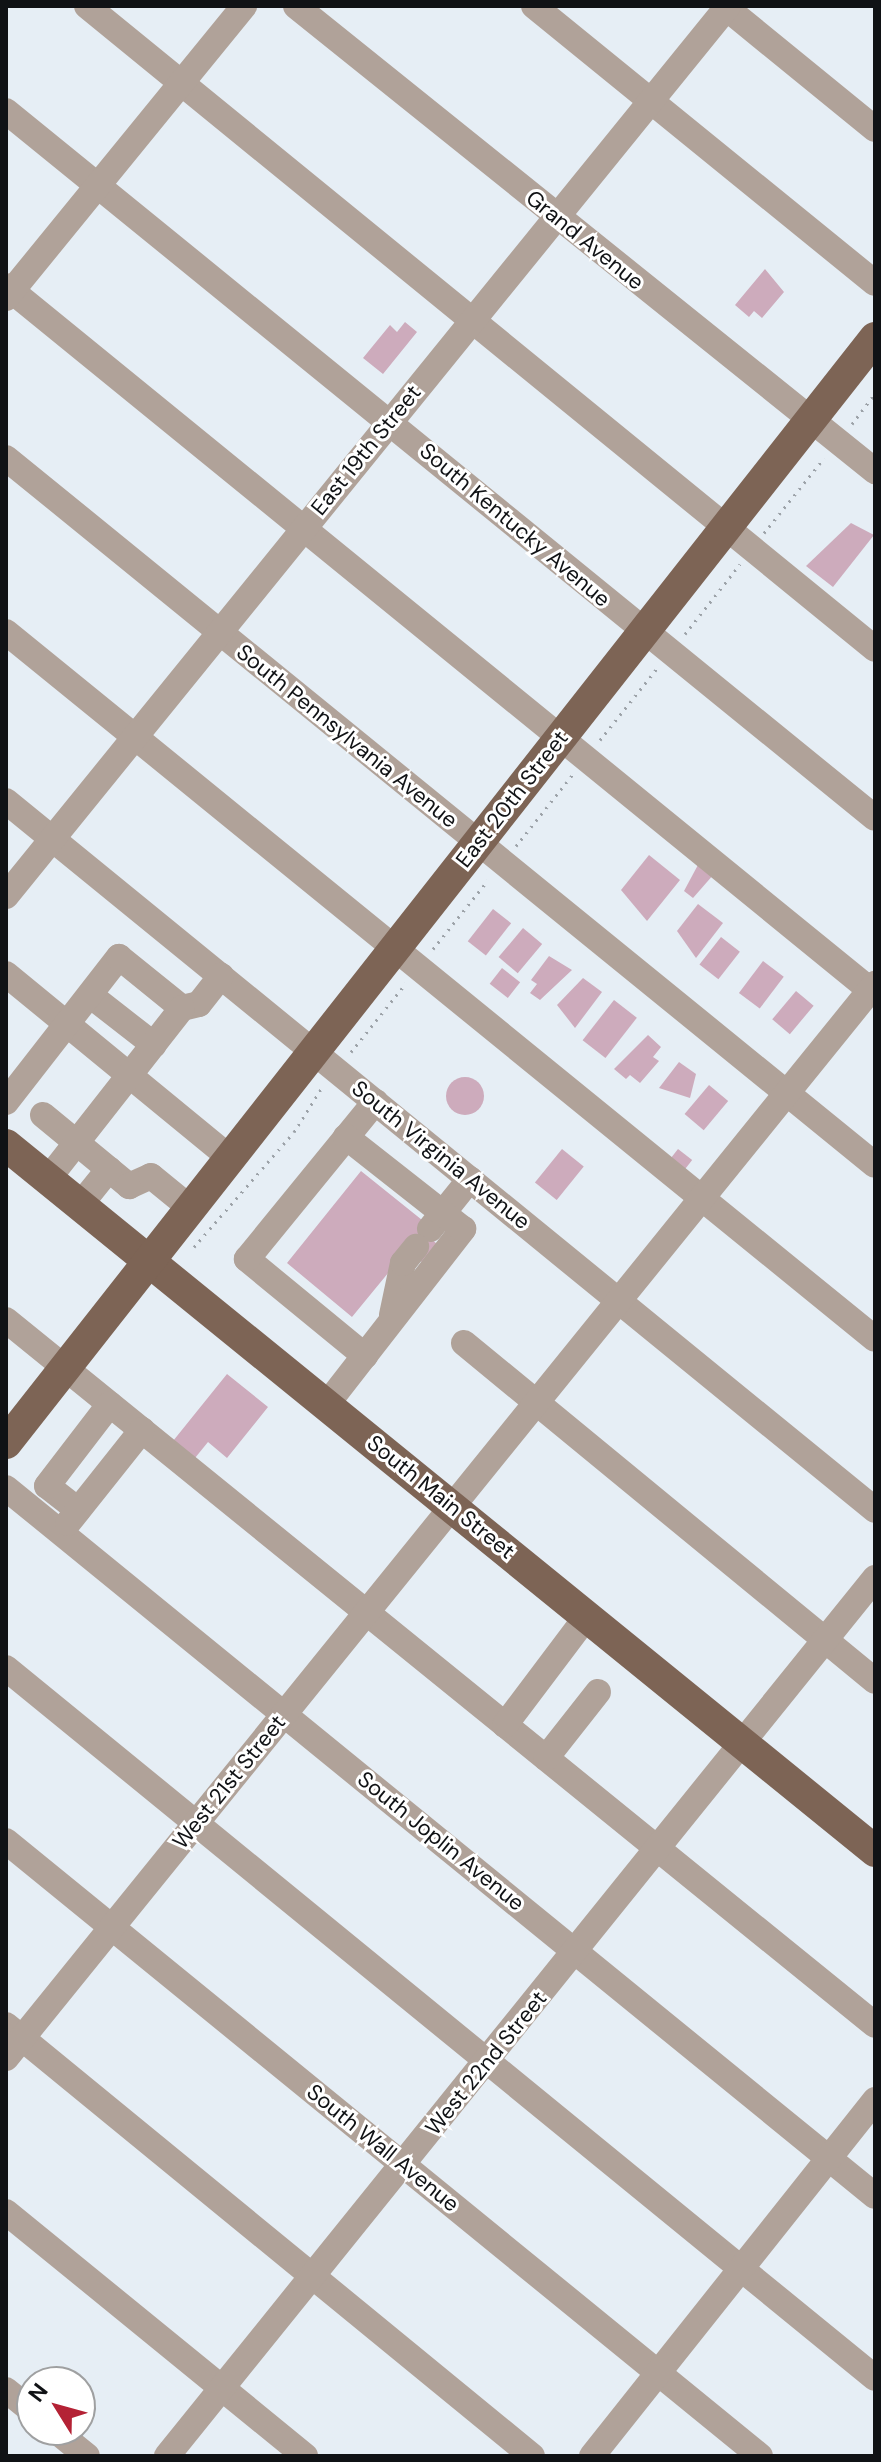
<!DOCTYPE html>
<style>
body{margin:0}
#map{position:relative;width:881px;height:2462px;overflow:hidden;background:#e6eef5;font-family:"DM Sans",sans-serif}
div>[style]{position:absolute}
.building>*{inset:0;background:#cdabbc;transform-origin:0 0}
.round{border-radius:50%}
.path>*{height:3px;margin-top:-1.5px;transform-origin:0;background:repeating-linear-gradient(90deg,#9ca2a8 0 2px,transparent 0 8px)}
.minor>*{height:26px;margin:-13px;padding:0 13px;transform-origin:13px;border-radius:13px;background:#b0a299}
.major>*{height:32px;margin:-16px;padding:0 16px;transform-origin:16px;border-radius:16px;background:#7d6455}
span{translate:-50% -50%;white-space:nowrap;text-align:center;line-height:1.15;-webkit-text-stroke:6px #fff;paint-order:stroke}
.street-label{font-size:22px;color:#101215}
.frame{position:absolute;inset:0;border:8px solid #101215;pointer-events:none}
.north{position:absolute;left:16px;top:2366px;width:80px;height:80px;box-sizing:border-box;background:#fff;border:2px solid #9fa0a1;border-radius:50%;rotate:307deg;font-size:22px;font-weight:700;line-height:32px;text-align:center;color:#101215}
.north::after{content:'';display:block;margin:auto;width:28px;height:36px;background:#b42235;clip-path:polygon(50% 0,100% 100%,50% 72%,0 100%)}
</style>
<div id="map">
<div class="building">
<i style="clip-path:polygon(765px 269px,784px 292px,762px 318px,754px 311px,749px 317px,735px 305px)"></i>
<i style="clip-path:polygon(405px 322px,417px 332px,383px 374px,363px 358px,390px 325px,397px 332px)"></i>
<i style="clip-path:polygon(851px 523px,874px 535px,833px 587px,806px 566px)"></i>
<i style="clip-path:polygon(649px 855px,680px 880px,647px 921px,621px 890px)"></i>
<i style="clip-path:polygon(699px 863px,714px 874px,693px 898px,684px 891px)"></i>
<i style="clip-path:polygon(698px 904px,723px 923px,696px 958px,677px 931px)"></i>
<i style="left:493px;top:909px;width:23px;height:41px;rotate:38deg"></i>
<i style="left:523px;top:928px;width:25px;height:38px;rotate:40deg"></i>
<i style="left:721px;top:937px;width:24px;height:35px;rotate:38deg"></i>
<i style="clip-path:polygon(549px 956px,572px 970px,540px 1000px,530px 993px,537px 984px,531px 980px)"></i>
<i style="left:763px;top:961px;width:26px;height:40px;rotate:37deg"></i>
<i style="left:502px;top:968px;width:23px;height:20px;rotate:38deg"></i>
<i style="clip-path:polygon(583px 978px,602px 992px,575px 1028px,557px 1005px)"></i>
<i style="left:796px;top:991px;width:23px;height:37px;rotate:40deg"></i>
<i style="left:614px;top:1000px;width:29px;height:51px;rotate:38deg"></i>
<i style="clip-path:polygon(648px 1035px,661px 1047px,653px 1057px,659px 1061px,640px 1083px,630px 1075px,626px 1079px,614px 1069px)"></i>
<i style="clip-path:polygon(679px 1062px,696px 1074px,690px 1098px,659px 1088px)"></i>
<i class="round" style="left:446px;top:1077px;width:38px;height:38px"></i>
<i style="left:709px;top:1085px;width:25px;height:38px;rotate:40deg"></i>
<i style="left:562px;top:1149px;width:28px;height:43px;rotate:39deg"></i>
<i style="left:678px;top:1149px;width:18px;height:13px;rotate:38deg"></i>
<i style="clip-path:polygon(361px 1171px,427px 1224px,422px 1231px,437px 1244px,423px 1263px,407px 1250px,352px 1317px,287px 1263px)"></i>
<i style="clip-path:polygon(227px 1374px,268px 1407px,227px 1458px,208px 1442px,195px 1458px,173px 1441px)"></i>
</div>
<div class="path">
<i style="left:852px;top:424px;width:38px;rotate:-53deg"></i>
<i style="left:764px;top:533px;width:96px;rotate:-51.3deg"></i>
<i style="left:685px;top:634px;width:89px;rotate:-51.8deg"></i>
<i style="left:600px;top:740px;width:93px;rotate:-51.5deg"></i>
<i style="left:516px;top:846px;width:92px;rotate:-51.6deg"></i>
<i style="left:433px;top:949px;width:88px;rotate:-51.4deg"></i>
<i style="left:351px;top:1052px;width:88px;rotate:-51.4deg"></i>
<i style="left:194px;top:1247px;width:152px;rotate:-49deg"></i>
<i style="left:294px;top:1132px;width:54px;rotate:-57.8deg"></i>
</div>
<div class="minor">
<i style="left:87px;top:6px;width:1017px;rotate:39.21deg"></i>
<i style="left:296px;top:6px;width:743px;rotate:38.77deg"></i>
<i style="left:534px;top:6px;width:439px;rotate:39.1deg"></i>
<i style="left:724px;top:6px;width:195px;rotate:39.2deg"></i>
<i style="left:6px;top:111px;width:1120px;rotate:39.13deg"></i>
<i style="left:6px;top:286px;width:1121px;rotate:39.17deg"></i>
<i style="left:6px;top:298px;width:377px;rotate:-50.8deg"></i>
<i style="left:6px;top:458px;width:1120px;rotate:39.13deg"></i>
<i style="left:6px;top:632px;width:1120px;rotate:39.13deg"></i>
<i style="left:6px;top:801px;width:1122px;rotate:39.21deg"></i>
<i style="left:6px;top:896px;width:1146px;rotate:-50.95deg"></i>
<i style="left:6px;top:974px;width:288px;rotate:39.4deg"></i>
<i style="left:90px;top:995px;width:81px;rotate:38deg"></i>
<i style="left:6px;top:1102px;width:184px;rotate:-52.1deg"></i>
<i style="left:119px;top:957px;width:81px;rotate:39deg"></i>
<i style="left:182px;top:1008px;width:17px;rotate:-13deg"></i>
<i style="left:199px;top:1004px;width:36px;rotate:-52deg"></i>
<i style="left:43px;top:1115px;width:112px;rotate:39.5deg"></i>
<i style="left:129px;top:1186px;width:24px;rotate:-24deg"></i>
<i style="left:151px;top:1176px;width:49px;rotate:39.2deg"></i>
<i style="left:48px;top:1179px;width:217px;rotate:-51.9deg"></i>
<i style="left:80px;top:1205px;width:46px;rotate:-51.1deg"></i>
<i style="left:430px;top:1229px;width:64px;rotate:-51.3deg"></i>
<i style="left:392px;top:1315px;width:53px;rotate:-78.1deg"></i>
<i style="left:403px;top:1263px;width:21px;rotate:-51deg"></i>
<i style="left:6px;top:1320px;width:1119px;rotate:39.05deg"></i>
<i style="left:464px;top:1343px;width:532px;rotate:39.43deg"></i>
<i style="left:365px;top:1356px;width:153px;rotate:-140.6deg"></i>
<i style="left:247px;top:1259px;width:203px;rotate:-50.8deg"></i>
<i style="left:327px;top:1404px;width:222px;rotate:-52.1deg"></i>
<i style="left:463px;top:1229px;width:149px;rotate:-141.8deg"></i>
<i style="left:6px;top:1488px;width:1121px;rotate:39.17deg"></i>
<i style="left:78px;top:1510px;width:39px;rotate:-142deg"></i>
<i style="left:47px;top:1486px;width:103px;rotate:-52.5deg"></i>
<i style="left:68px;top:1523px;width:119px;rotate:-51.5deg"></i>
<i style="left:6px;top:1668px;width:1122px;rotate:39.25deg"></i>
<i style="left:505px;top:1725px;width:136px;rotate:-53deg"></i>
<i style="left:546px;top:1758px;width:84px;rotate:-51.8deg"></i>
<i style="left:6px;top:1841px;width:973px;rotate:39.2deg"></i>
<i style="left:6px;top:2025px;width:680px;rotate:39.33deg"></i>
<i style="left:6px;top:2058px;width:1382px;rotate:-51.02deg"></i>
<i style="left:6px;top:2212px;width:386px;rotate:39.2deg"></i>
<i style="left:6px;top:2390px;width:33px;rotate:39deg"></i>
<i style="left:55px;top:2430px;width:41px;rotate:39.1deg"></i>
<i style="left:167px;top:2456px;width:1128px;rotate:-51.12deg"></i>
<i style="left:592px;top:2456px;width:455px;rotate:-51.5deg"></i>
</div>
<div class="major">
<i style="left:6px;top:1145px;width:1120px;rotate:39.09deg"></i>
<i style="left:6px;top:1443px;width:1406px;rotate:-51.82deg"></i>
</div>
<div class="street-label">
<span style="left:585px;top:240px;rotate:39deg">Grand Avenue</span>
<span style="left:366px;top:450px;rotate:-51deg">East 19th Street</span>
<span style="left:515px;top:525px;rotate:40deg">South Kentucky Avenue</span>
<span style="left:347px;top:736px;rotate:39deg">South Pennsylvania Avenue</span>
<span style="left:512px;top:799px;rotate:-52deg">East 20th Street</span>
<span style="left:441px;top:1155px;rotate:39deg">South Virginia Avenue</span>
<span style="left:441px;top:1497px;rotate:39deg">South Main Street</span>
<span style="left:229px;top:1782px;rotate:-51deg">West 21st Street</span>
<span style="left:441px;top:1841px;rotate:39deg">South Joplin Avenue</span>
<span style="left:486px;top:2063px;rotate:-51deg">West 22nd Street</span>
<span style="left:383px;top:2148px;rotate:39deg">South Wall Avenue</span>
</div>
<div class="frame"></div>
<div class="north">N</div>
</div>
